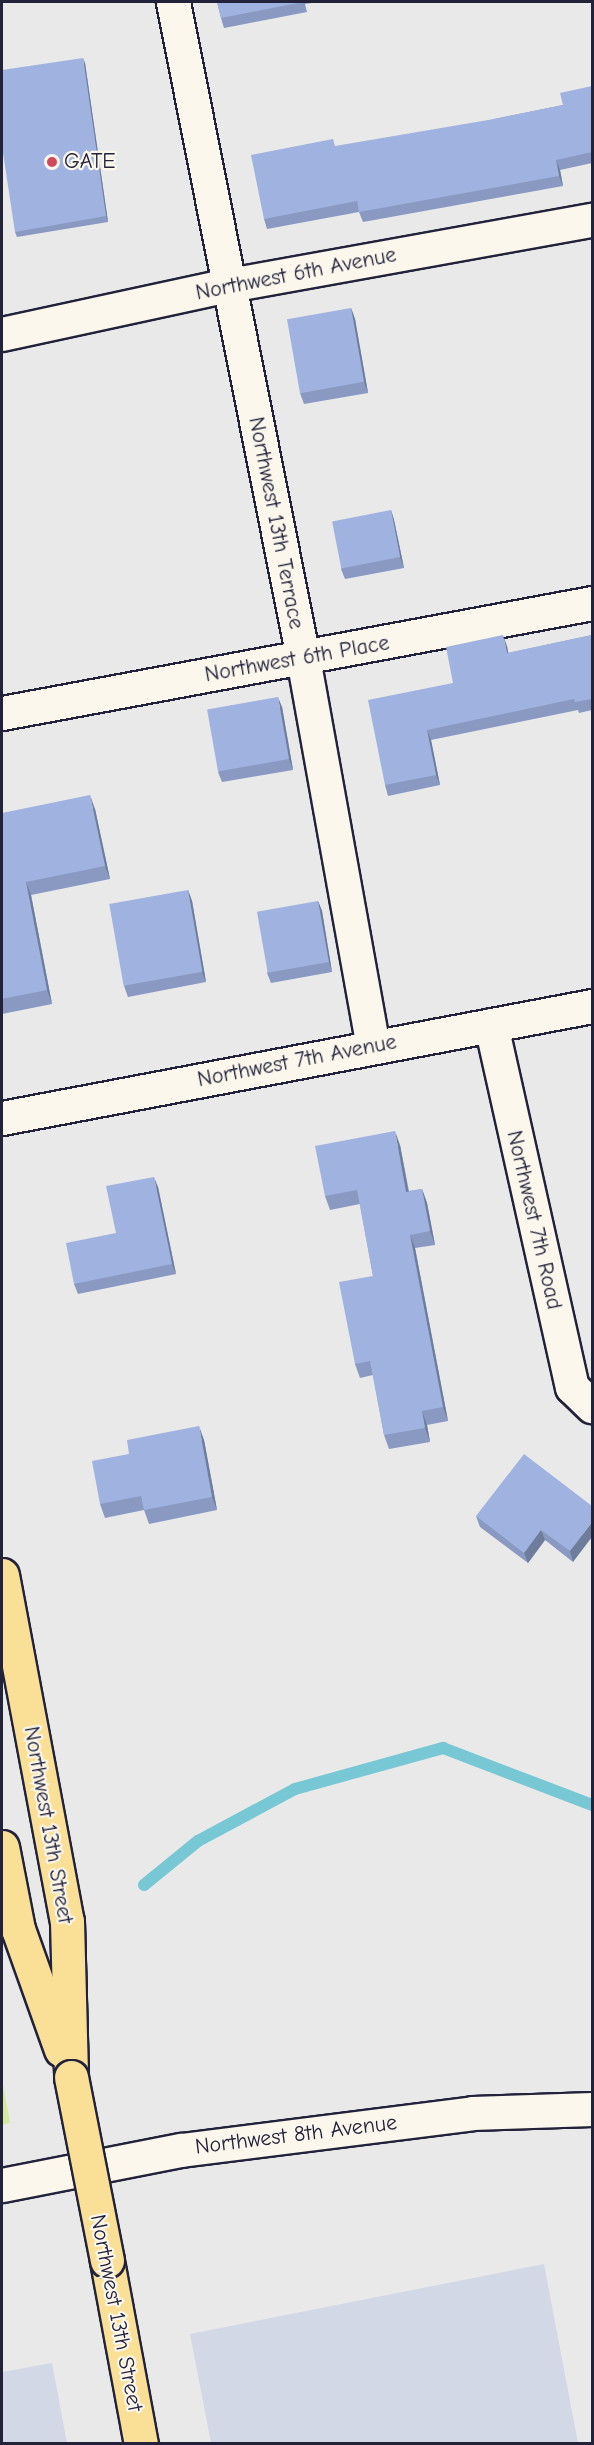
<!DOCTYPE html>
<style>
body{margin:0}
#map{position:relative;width:594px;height:2445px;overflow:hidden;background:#e9e9ea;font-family:"Comic Neue",sans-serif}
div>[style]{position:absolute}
.built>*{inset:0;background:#d3d8e7}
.green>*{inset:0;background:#d6e89c}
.stream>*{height:12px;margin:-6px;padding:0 6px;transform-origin:6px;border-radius:6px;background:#78c7d4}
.roads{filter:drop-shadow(2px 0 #22223b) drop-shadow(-2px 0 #22223b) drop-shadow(0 2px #22223b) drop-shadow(0 -2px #22223b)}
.minor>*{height:33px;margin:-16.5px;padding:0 16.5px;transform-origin:16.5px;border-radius:16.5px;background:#fbf7ec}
.major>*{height:33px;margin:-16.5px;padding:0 16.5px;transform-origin:16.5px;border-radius:16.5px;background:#fadf96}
.bridges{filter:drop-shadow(2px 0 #22223b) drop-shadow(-2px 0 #22223b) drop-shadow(0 2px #22223b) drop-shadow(0 -2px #22223b)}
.major-bridge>*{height:33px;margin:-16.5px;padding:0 16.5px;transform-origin:16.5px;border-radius:16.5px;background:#fadf96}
.wall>*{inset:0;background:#8999c1}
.shaded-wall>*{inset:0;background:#6f7d9d}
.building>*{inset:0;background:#9fb2e0;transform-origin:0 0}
.dots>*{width:16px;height:16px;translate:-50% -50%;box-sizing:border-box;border:3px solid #fbf7ec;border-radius:50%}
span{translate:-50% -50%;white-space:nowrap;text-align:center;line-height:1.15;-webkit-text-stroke:4.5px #fbf7ec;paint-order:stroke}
.poi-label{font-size:22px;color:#22223b}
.left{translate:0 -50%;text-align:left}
.street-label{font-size:22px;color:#22223b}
.frame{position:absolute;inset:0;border:3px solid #22223b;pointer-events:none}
</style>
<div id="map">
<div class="built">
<i style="clip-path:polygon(544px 2264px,578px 2443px,211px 2443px,190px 2334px)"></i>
<i style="clip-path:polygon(52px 2363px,67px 2443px,2px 2444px,2px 2372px)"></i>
</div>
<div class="green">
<i style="clip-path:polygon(2px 2079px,10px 2123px,2px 2125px)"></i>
</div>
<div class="stream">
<i style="left:144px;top:1885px;width:70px;rotate:-39.2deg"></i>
<i style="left:198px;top:1841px;width:110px;rotate:-28.2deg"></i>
<i style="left:295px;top:1789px;width:154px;rotate:-15.5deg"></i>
<i style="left:443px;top:1748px;width:160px;rotate:20.9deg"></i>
</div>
<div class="roads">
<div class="minor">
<i style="left:173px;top:2px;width:669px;rotate:78.79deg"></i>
<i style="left:303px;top:658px;width:394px;rotate:79.8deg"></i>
<i style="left:2px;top:334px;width:232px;rotate:-12.2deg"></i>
<i style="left:229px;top:285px;width:369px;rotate:-10.2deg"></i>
<i style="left:2px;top:713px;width:600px;rotate:-10.56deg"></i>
<i style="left:491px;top:1025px;width:371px;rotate:77.4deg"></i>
<i style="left:572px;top:1387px;width:28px;rotate:44deg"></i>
<i style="left:2px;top:1118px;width:601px;rotate:-10.75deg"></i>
<i style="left:2px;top:2185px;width:182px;rotate:-11.1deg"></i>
<i style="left:181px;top:2150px;width:293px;rotate:-7.2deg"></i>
<i style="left:472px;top:2113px;width:120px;rotate:-1.9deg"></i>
</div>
<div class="major">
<i style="left:2px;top:1575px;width:352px;rotate:79.4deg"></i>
<i style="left:67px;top:1921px;width:156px;rotate:88.5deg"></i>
<i style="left:2px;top:1847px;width:84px;rotate:79deg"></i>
<i style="left:18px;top:1929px;width:128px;rotate:70.4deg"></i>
<i style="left:107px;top:2261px;width:186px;rotate:79.5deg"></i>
</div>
</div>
<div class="bridges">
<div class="major-bridge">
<i style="left:71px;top:2077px;width:187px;rotate:78.9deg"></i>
</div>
</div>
<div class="wall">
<i style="clip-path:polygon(217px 2px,319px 2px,305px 4px,307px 12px,224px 28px,221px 18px)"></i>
<i style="clip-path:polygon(85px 63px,108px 222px,17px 237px,15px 232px)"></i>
<i style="clip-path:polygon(592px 86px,592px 163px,560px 170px,563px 186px,363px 222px,359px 212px,267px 229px,264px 219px,494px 119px,563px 105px)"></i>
<i style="clip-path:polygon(351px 308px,355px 319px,368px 393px,304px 404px,300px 393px)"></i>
<i style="clip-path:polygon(391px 510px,394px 520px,404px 568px,345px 579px,341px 569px)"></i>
<i style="clip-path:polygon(592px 635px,592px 710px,579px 713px,578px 710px,431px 740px,440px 785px,388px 796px,385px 785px,453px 683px,507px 646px,508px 653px)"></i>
<i style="clip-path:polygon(282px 707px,293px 770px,222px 782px,218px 772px)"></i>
<i style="clip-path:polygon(95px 809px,110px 879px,31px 895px,52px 1004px,2px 1014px,2px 813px)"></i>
<i style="clip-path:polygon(188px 890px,192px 901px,206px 982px,128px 997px,124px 986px)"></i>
<i style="clip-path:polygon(318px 901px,322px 911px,332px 972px,271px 983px,267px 973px)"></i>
<i style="clip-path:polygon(400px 1145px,409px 1191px,422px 1189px,427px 1203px,435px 1245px,415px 1248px,448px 1421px,427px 1425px,430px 1442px,389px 1449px,384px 1435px,373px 1375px,360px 1378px,355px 1364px,373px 1276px,360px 1204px,330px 1210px,325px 1196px)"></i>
<i style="clip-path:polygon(158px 1187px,176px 1274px,78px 1294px,74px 1284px,116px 1233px)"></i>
<i style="clip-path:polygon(204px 1440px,217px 1510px,149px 1524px,144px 1510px,105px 1518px,100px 1504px,129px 1454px)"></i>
<i style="clip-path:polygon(592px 1506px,573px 1562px,545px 1540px,528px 1563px,480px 1527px,476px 1516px)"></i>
</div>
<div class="shaded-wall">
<i style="clip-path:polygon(83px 58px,85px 63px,108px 222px,106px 216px)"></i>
<i style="clip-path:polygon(556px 160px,560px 170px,563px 186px,559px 176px)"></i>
<i style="clip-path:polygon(351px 308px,355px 319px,368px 393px,364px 382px)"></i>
<i style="clip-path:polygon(391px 510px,394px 520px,404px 568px,400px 557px)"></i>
<i style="clip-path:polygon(503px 635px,507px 646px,510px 663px,507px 653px)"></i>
<i style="clip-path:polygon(278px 697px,282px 707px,293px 770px,289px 759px)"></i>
<i style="clip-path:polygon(427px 730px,431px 740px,440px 785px,436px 775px)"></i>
<i style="clip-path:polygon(90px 795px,95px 809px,110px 879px,105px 866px)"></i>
<i style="clip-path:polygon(26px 882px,31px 895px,52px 1004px,47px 990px)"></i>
<i style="clip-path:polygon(188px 890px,192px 901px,206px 982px,202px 972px)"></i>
<i style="clip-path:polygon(318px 901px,322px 911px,332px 972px,329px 962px)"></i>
<i style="clip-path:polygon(395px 1131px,400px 1145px,411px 1206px,406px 1192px)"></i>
<i style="clip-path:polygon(154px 1177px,158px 1187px,176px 1274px,172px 1264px)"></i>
<i style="clip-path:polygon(422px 1189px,427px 1203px,435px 1245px,430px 1231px)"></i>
<i style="clip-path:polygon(410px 1235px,415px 1248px,448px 1421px,443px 1407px)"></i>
<i style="clip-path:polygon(422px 1411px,427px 1425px,430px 1442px,425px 1428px)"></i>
<i style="clip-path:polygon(199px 1426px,204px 1440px,217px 1510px,212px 1497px)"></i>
<i style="clip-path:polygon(592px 1522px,592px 1537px,573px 1562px,570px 1551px)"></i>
<i style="clip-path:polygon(541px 1530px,545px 1540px,528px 1563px,524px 1553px)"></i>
</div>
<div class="building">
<i style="clip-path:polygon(217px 2px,303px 2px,221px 18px)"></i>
<i style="clip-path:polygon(83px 58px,106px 216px,15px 232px,2px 146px,2px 70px)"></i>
<i style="clip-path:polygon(592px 86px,592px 152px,556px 160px,559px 176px,359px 212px,357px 201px,264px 219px,251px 155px,333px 139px,335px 146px,494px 119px,563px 105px,560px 93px)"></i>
<i style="left:351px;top:308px;width:75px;height:65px;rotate:80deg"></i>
<i style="left:391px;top:510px;width:48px;height:60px;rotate:79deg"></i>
<i style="clip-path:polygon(503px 635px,507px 653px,592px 635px,592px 699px,575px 702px,574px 699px,427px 730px,436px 775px,385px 785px,368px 700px,453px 683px,446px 647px)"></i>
<i style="left:278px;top:697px;width:63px;height:72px;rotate:80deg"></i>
<i style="clip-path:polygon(90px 795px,105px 866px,26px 882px,47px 990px,2px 999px,2px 813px)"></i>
<i style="left:188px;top:890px;width:83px;height:80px;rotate:80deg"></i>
<i style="left:318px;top:901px;width:62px;height:62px;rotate:80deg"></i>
<i style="clip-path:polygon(395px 1131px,406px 1192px,422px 1189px,430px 1231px,410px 1235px,443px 1407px,422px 1411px,425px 1428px,384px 1435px,370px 1361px,355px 1364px,339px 1282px,373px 1276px,357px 1190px,325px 1196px,315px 1146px)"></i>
<i style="clip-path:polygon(154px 1177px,172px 1264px,74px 1284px,66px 1243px,116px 1233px,106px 1186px)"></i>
<i style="clip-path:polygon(199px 1426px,212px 1497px,144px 1510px,141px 1496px,100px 1504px,92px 1461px,129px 1454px,127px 1440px)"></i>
<i style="clip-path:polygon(524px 1454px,592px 1506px,592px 1522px,570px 1551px,541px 1530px,524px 1553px,476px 1516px)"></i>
</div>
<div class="dots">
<i style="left:52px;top:162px;background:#d1495b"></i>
</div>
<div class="poi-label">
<span class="left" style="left:64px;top:162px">GATE</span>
</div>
<div class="street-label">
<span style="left:296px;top:274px;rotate:-11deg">Northwest 6th Avenue</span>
<span style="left:276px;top:523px;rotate:79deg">Northwest 13th Terrace</span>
<span style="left:297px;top:659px;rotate:-10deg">Northwest 6th Place</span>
<span style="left:297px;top:1061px;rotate:-11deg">Northwest 7th Avenue</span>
<span style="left:534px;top:1220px;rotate:77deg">Northwest 7th Road</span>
<span style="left:48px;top:1825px;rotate:80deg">Northwest 13th Street</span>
<span style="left:296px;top:2135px;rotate:-7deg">Northwest 8th Avenue</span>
<span style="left:116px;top:2313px;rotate:79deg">Northwest 13th Street</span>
</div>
<div class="frame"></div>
</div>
